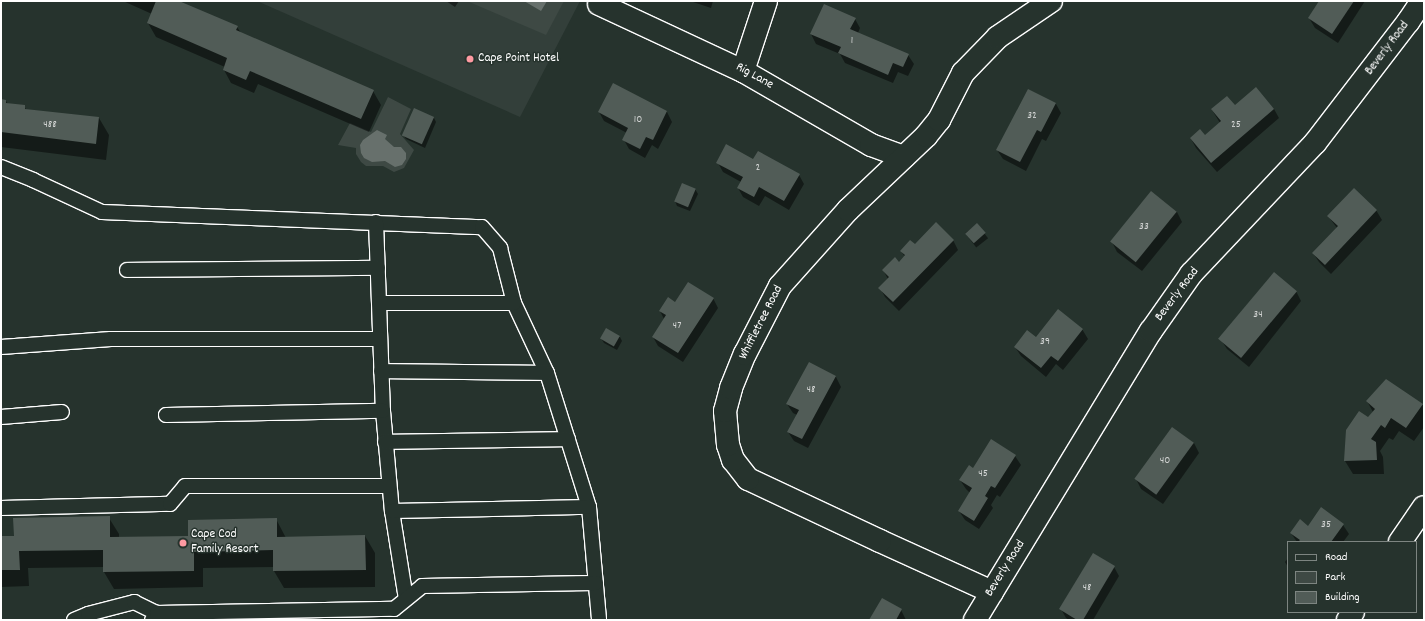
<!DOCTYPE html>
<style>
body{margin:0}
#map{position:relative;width:1425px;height:621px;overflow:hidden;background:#26332d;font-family:Dekko,sans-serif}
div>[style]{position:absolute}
.built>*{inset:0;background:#333f3a}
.green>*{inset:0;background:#3e4944}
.water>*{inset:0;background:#67706c}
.shadow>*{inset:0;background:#0007;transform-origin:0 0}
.building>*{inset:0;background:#515c57;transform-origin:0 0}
.roads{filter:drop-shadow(1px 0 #fff) drop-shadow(-1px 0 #fff) drop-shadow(0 1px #fff) drop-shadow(0 -1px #fff)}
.service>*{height:14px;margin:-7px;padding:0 7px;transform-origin:7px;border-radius:7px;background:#26332d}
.minor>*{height:22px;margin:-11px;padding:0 11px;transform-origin:11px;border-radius:11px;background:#26332d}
.dots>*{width:11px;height:11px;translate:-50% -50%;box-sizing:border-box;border:2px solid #26332d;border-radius:50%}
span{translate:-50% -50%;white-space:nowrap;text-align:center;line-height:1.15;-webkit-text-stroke:3px #26332d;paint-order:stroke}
.number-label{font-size:11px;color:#d4d6d5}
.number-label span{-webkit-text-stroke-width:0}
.street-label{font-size:13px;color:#fff}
.poi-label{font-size:13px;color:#fff}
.left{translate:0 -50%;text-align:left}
.frame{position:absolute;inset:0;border:2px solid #fff;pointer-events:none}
.legend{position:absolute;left:1287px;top:541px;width:130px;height:72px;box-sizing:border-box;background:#26332d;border:1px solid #7d8581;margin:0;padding:5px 7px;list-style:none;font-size:12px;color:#fff}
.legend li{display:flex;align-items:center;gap:8px;height:20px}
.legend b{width:20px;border:1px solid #7d8581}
</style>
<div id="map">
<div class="built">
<i style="clip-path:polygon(257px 1px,580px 1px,520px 117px)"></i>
</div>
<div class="green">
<i style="clip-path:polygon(467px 1px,564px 1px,546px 35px)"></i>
<i style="clip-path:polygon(388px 97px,411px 109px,400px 134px,414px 150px,404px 168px,394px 172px,383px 166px,366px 166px,361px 162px,356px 154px,356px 148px,338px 145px,350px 123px,371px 132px)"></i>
</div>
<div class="water">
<i style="clip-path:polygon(524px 1px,547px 1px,541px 11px)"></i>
<i style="clip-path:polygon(377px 130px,387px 135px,385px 139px,394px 147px,401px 147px,406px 153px,406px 159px,402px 165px,395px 167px,385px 161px,372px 162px,364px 158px,361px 153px,360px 145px,363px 140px)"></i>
</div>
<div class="shadow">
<i style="clip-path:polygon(123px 1px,177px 1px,237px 27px,241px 33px,373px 91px,381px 105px,369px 132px,258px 84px,254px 93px,231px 83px,224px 70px,225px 67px,156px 37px,148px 23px,152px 14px)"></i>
<i style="clip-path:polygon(446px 1px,459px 1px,455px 7px)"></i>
<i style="clip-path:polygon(690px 1px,713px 1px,711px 8px)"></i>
<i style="clip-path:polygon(1321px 1px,1365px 1px,1338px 43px,1315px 28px,1309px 18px)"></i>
<i style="clip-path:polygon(825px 6px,855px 19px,860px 28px,858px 33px,908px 55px,914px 64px,908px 76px,898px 72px,893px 83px,845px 63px,840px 54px,816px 44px,811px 34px)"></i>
<i style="clip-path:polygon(613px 84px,667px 112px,672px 122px,658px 149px,652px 145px,645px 158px,629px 149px,624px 140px,627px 133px,604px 121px,599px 112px)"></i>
<i style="clip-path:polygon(1029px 90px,1056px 104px,1061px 113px,1046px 141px,1042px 139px,1026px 171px,1003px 159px,997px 150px)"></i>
<i style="clip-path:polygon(1px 100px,6px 101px,8px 104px,24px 106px,27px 111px,99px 118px,109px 135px,106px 160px,1px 147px)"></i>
<i style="clip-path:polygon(1274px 109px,1279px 118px,1217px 172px,1196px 148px,1191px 139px,1205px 136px,1220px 123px,1212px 110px)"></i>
<i style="clip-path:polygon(434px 118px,436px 122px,425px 148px,406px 139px,403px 135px)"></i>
<i style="clip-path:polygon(753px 161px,799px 175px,804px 184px,789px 210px,765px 196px,759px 206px,743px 197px,738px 188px,741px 182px,723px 172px,718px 163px)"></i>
<i style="clip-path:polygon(695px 189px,698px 194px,690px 211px,677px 206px,675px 201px)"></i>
<i style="clip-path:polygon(1376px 210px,1382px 220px,1331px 274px,1319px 262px,1313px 253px,1337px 228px,1328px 216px)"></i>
<i style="clip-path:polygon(1177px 212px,1182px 222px,1142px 271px,1117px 252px,1112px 242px)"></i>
<i style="left:977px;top:224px;width:18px;height:15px;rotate:52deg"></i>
<i style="clip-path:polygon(953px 240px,958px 250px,899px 311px,885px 297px,880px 288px,888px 279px,883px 270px,899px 263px,905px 257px,901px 251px,915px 245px)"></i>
<i style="clip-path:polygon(1296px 291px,1301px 301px,1249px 367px,1227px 349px,1221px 340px)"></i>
<i style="clip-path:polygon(713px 298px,718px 308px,683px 362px,658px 346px,653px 337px,664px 319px,660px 311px,676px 303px)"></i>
<i style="clip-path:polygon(1082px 329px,1088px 339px,1063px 370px,1056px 364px,1046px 377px,1021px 356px,1015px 347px,1036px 338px)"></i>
<i style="clip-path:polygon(620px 337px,622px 341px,617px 350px,604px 343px,601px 338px)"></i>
<i style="clip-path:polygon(809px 363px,836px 377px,841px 387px,808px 448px,794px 441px,788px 432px,797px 415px,793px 413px,787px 404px)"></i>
<i style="clip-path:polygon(1367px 401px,1422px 404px,1424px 407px,1424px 427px,1414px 441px,1399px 431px,1393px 440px,1389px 438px,1380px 451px,1383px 457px,1384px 474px,1353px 474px,1345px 461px,1368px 418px,1373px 412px)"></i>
<i style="clip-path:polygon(1194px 443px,1199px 453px,1163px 504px,1141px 489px,1136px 479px)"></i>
<i style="clip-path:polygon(1015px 456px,1021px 465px,1000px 497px,997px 495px,991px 505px,993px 508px,979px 529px,965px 520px,959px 511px,970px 493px,966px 489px,960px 480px,973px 469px)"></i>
<i style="clip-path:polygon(109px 518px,119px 534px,119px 538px,189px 537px,276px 519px,286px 538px,365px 536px,375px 553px,375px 587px,284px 588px,274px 571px,274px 567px,203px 568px,203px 587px,114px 589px,104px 572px,104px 567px,28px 568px,29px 586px,1px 587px,1px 537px,15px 537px)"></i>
<i style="clip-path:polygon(1343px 525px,1349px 534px,1343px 542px,1297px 542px,1291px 533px,1308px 527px)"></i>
<i style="clip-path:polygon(1288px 558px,1288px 567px,1285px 562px)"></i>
<i style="clip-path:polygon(1114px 567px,1119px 576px,1093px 620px,1069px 620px,1066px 618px,1061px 609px)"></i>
<i style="clip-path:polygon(901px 610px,906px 620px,870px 620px)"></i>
</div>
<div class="building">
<i style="clip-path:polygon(156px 1px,179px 1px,238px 26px,236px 30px,374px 90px,361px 119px,250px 71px,246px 80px,223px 70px,227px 58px,147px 23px)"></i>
<i style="clip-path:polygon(1319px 1px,1354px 1px,1332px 34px,1308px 18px)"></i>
<i style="clip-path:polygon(824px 4px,856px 18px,850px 29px,909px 54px,903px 67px,893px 63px,888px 75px,838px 53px,841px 47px,810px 34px)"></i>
<i style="clip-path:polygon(613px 83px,667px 111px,653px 140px,646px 137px,640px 149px,622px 140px,628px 128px,598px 112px)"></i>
<i style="clip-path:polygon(1256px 87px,1274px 109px,1211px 163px,1190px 138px,1200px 129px,1205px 135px,1221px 121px,1211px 109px,1227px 96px,1235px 105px)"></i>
<i style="clip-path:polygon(1028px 89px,1056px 103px,1041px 132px,1037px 130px,1020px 162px,996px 150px)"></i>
<i style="clip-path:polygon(1px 99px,6px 100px,6px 103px,25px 105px,25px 109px,99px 117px,96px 144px,1px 132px)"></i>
<i style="left:414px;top:108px;width:22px;height:30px;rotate:24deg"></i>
<i style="clip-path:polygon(726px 144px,753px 159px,758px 151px,800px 174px,784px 201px,759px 187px,754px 197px,737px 188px,743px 177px,716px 163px)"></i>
<i style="left:682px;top:183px;width:15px;height:20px;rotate:23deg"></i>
<i style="clip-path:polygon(1354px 188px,1377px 210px,1325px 265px,1312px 253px,1338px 226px,1327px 216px)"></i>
<i style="left:1151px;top:191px;width:33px;height:65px;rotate:39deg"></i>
<i style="clip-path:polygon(936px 222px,954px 240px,893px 302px,878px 288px,889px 277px,882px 270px,895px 257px,899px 262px,905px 255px,900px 251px,910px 240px,915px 244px)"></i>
<i style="left:977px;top:223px;width:13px;height:16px;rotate:48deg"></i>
<i style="left:1274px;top:272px;width:30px;height:87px;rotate:40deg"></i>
<i style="clip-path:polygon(688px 282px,714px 298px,678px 353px,652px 337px,666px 315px,659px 311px,668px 297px,675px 302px)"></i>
<i style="clip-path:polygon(1058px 309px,1083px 329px,1058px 361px,1051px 356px,1041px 368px,1014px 347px,1027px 330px,1036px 337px)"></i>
<i style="left:606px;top:328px;width:16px;height:12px;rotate:30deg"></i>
<i style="clip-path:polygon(809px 362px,836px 376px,802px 439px,787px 432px,799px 410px,786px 404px)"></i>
<i style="clip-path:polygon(1386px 379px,1423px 404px,1406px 428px,1391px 418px,1385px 428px,1381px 425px,1371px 439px,1376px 442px,1377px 460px,1344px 461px,1346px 430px,1359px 411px,1368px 417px,1375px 409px,1366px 401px)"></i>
<i style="left:1172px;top:427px;width:27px;height:64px;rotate:36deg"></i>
<i style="clip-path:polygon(991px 439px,1016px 455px,995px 488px,991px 486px,985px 496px,988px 498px,974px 521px,958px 511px,972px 488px,959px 480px,969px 465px,973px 468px)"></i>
<i style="clip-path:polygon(1321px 507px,1344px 524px,1331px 542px,1298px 542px,1300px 540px,1290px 533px,1300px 519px,1308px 526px)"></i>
<i style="clip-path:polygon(110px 516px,110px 537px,188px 536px,188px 520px,277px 518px,277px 537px,365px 535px,366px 570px,273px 571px,273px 550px,194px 552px,194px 571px,103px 572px,103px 550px,19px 551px,20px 570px,1px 570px,1px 536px,14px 536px,13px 518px)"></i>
<i style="clip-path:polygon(1093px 553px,1115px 566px,1083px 620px,1077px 620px,1059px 609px)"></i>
<i style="clip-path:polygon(882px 598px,902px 609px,896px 620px,869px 620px)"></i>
</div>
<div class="roads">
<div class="service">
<i style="left:1px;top:167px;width:35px;rotate:22deg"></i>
<i style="left:33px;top:180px;width:76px;rotate:24.9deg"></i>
<i style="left:102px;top:212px;width:380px;rotate:2.3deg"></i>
<i style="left:482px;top:227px;width:28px;rotate:49deg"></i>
<i style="left:500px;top:248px;width:57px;rotate:75.7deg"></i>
<i style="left:514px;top:303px;width:77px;rotate:64.8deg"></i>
<i style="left:547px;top:373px;width:140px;rotate:72.6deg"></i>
<i style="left:589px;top:507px;width:113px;rotate:84.9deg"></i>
<i style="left:376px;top:222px;width:189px;rotate:87.9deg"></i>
<i style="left:383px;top:411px;width:100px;rotate:84.9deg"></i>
<i style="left:392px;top:511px;width:89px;rotate:81deg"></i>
<i style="left:127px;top:270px;width:251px;rotate:-0.5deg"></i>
<i style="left:380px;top:303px;width:134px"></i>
<i style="left:1px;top:347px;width:110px;rotate:-4.2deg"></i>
<i style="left:111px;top:339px;width:269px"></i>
<i style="left:381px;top:371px;width:166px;rotate:0.7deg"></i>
<i style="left:166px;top:415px;width:217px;rotate:-1.1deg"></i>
<i style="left:1px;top:417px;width:61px;rotate:-4.7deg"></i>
<i style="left:385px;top:442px;width:183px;rotate:-0.9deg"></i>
<i style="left:1px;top:508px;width:169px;rotate:-1.4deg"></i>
<i style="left:170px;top:504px;width:23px;rotate:-50deg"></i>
<i style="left:185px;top:486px;width:204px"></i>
<i style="left:392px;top:511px;width:197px;rotate:-1.2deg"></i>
<i style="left:74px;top:620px;width:15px;rotate:-23deg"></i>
<i style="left:88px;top:614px;width:48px;rotate:-14.6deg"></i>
<i style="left:134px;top:602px;width:25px;rotate:26deg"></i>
<i style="left:152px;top:620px;width:9px;rotate:-54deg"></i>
<i style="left:157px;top:613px;width:237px;rotate:-1deg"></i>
<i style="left:394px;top:609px;width:36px;rotate:-39deg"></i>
<i style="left:422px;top:586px;width:174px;rotate:-1deg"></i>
</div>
<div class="minor">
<i style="left:599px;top:4px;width:159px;rotate:25deg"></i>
<i style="left:743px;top:71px;width:148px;rotate:30deg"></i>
<i style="left:871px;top:145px;width:35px;rotate:20deg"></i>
<i style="left:743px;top:71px;width:74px;rotate:-71.8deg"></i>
<i style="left:1400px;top:542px;width:42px;rotate:-55.6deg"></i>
<i style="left:992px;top:592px;width:123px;rotate:-155.5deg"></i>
<i style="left:880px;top:541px;width:146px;rotate:-154.8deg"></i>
<i style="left:748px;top:479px;width:24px;rotate:-128deg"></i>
<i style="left:733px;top:460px;width:16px;rotate:-108deg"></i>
<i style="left:728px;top:445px;width:34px;rotate:-95deg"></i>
<i style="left:725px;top:411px;width:24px;rotate:-75deg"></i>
<i style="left:731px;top:388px;width:37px;rotate:-68deg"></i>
<i style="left:745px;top:354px;width:76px;rotate:-62.8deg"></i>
<i style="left:780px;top:286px;width:102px;rotate:-48.2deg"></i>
<i style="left:848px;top:210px;width:108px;rotate:-43.5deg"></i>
<i style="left:926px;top:136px;width:21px;rotate:-51deg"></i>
<i style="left:939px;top:120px;width:53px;rotate:-62.9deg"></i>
<i style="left:963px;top:73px;width:50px;rotate:-45.8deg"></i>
<i style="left:998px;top:37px;width:64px;rotate:-34.2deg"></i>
<i style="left:975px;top:620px;width:338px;rotate:-58.7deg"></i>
<i style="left:1151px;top:331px;width:70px;rotate:-54.9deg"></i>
<i style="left:1191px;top:274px;width:180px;rotate:-46.6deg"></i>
<i style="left:1315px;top:143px;width:153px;rotate:-52.5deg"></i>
<i style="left:1408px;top:22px;width:25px;rotate:-56deg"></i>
<i style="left:1348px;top:620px;width:9px;rotate:-58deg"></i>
</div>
</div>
<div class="dots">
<i style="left:470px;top:59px;background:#ff9aa2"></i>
<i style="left:183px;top:543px;background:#ff9aa2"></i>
</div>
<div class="number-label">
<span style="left:852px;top:41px">1</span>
<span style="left:1032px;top:116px">32</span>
<span style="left:638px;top:120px">10</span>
<span style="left:50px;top:125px">488</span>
<span style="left:1236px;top:125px">25</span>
<span style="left:758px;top:168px">2</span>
<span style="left:1144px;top:227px">33</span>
<span style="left:1258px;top:315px">34</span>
<span style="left:677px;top:326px">47</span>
<span style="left:1045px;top:342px">39</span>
<span style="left:811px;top:390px">48</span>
<span style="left:1165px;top:461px">40</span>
<span style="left:983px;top:474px">45</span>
<span style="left:1326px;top:525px">35</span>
<span style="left:1087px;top:588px">48</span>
</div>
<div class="street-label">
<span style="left:1388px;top:49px;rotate:-53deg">Beverly Road</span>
<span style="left:754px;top:77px;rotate:29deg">Rig Lane</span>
<span style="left:1178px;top:295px;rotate:-53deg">Beverly Road</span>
<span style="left:762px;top:323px;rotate:-63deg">Whiffletree Road</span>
<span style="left:1006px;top:569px;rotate:-58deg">Beverly Road</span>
</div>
<div class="poi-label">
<span class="left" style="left:478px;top:59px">Cape Point Hotel</span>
<span class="left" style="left:191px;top:543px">Cape Cod<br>Family Resort</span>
</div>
<div class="frame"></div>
<ul class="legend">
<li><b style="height:5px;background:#26332d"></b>Road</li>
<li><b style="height:11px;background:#3e4944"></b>Park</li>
<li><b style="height:11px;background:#515c57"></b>Building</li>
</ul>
</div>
